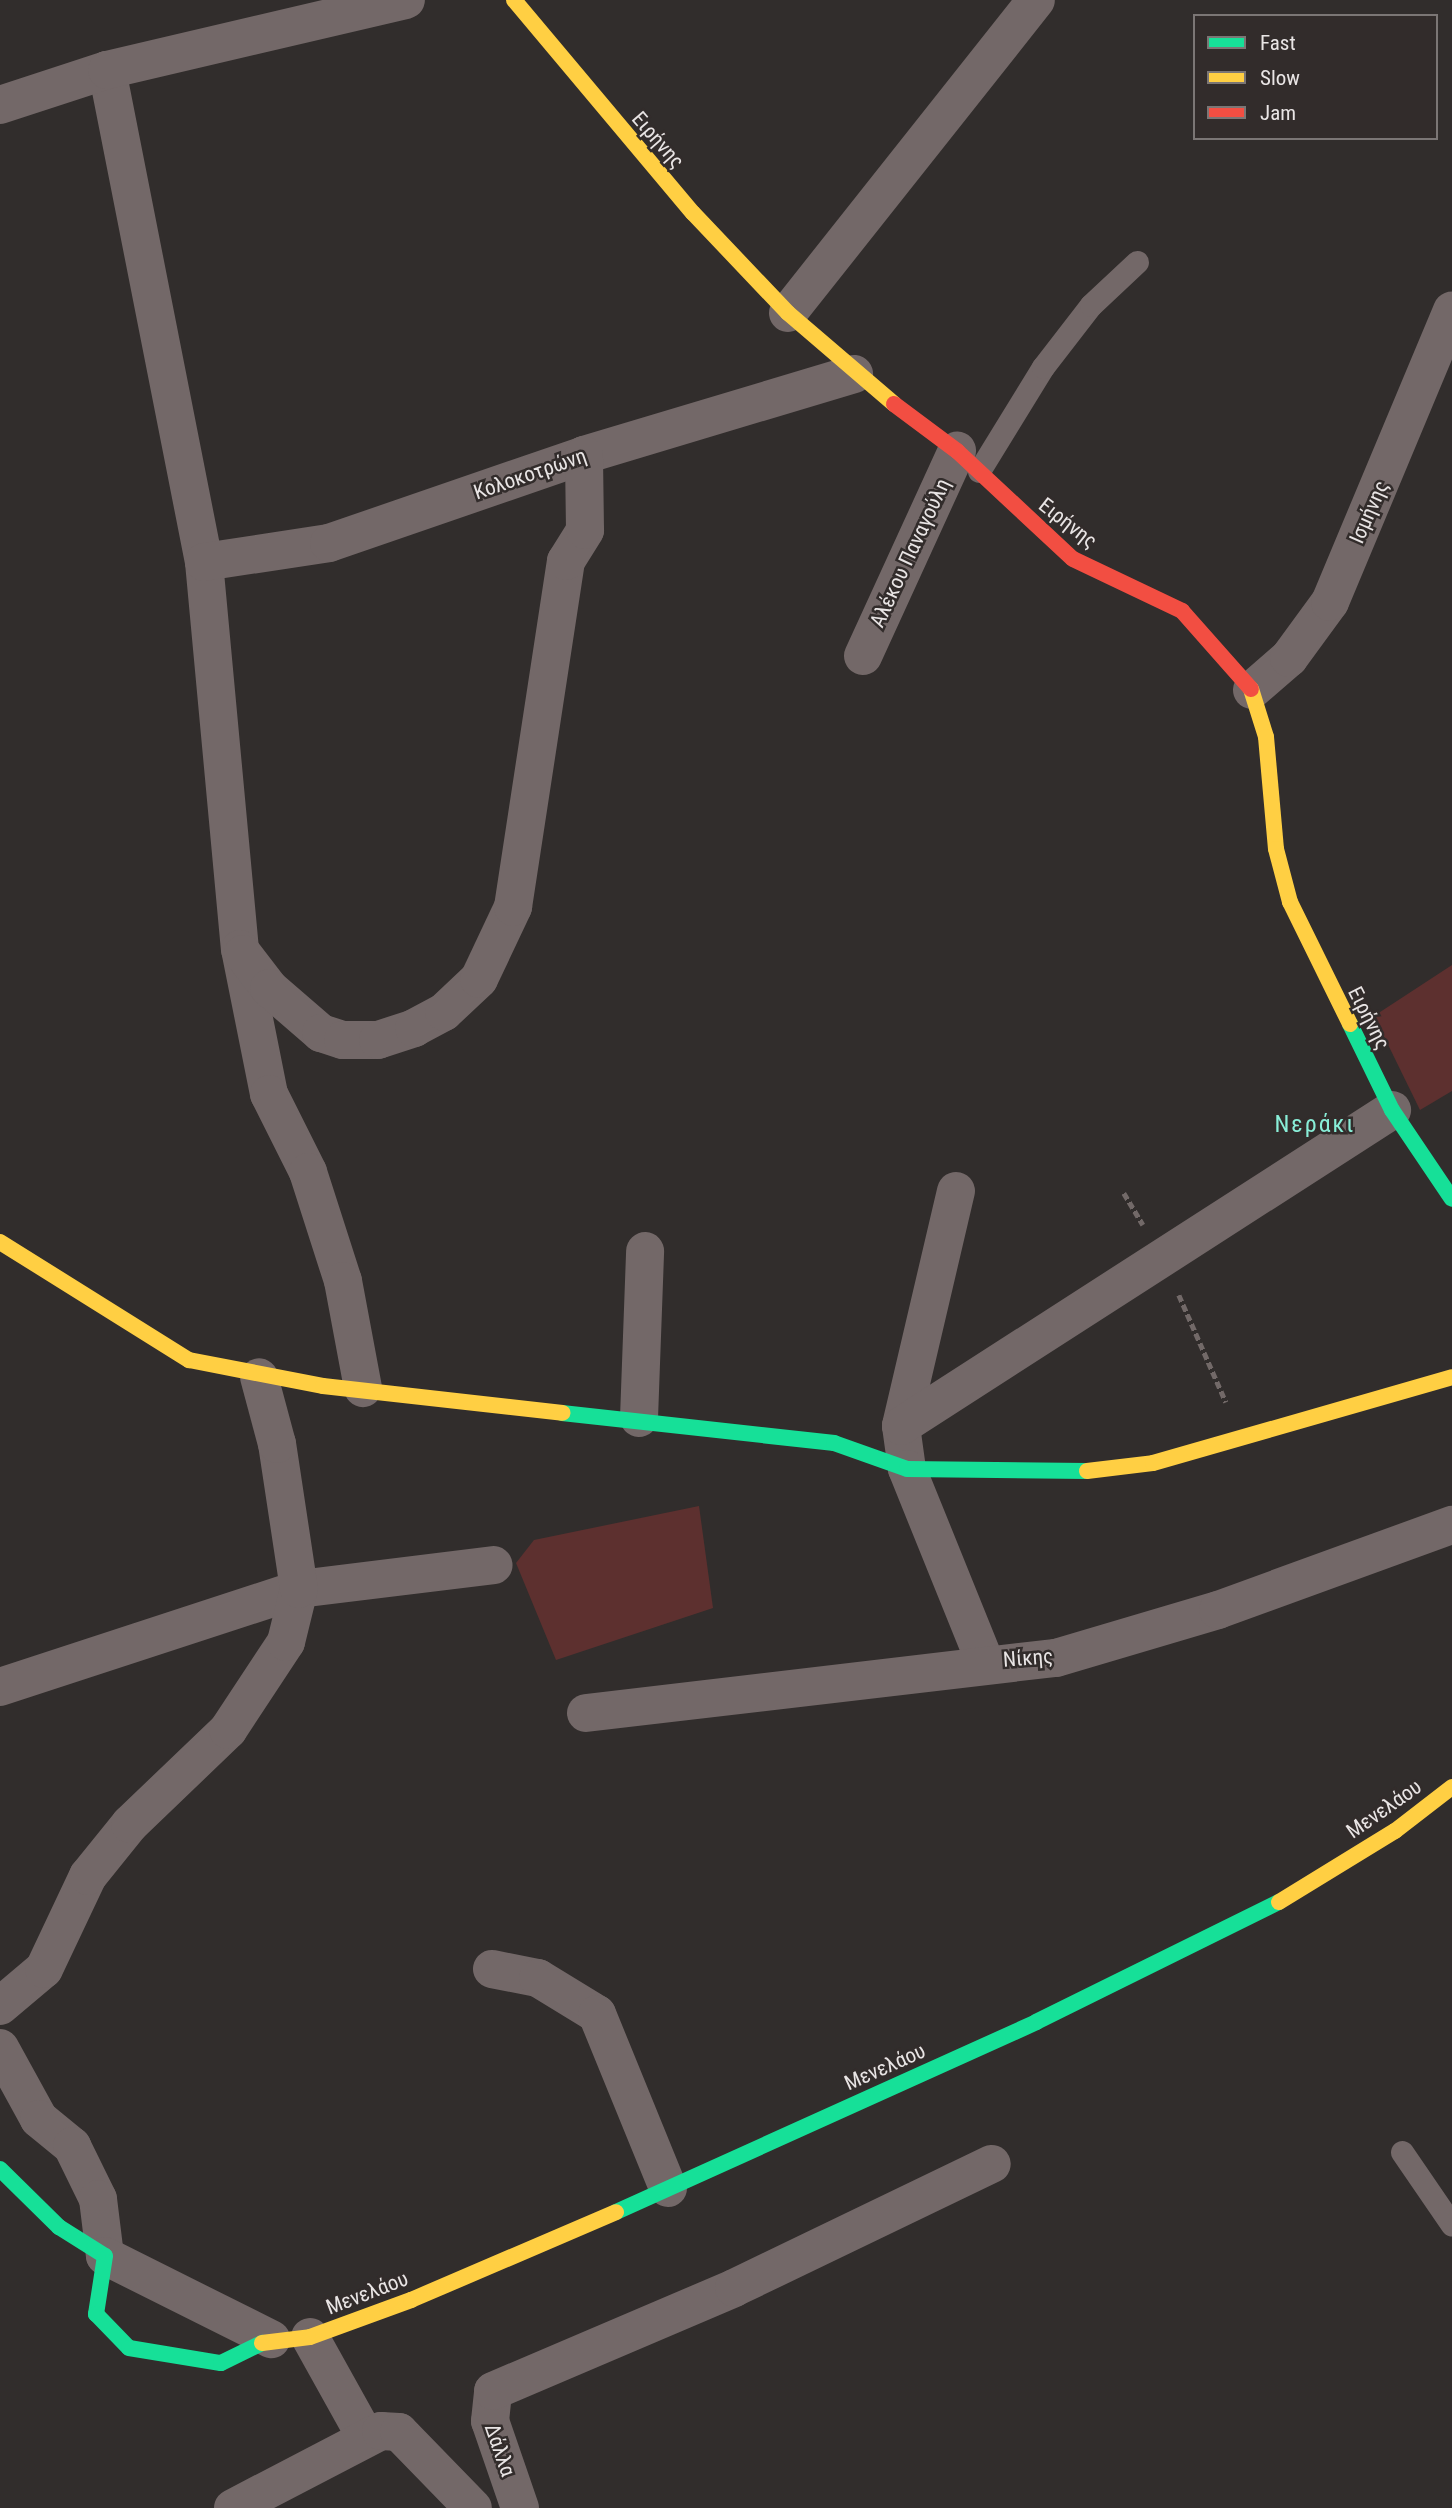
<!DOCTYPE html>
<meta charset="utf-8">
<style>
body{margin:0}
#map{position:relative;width:1452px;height:2508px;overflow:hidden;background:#312d2c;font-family:"Roboto Condensed",sans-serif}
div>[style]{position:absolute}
.green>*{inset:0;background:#5d302f}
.path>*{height:4.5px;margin-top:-2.25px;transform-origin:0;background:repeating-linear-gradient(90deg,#726968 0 7px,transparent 0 10.5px)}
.lane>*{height:23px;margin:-11.5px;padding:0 11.5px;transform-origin:11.5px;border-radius:11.5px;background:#736868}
.street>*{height:38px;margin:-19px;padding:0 19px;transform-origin:19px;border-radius:19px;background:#736868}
.fast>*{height:16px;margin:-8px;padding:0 8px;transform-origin:8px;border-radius:8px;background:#16e098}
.slow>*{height:16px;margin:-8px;padding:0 8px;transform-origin:8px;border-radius:8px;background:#ffcf43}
.jam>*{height:16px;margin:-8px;padding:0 8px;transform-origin:8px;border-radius:8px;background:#f24e42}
span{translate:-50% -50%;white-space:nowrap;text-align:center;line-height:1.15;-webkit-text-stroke:5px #322c2b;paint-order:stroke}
.street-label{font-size:21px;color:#e9e5e5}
.quarter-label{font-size:24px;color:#89eed8;letter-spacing:2px}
.legend{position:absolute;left:1193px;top:14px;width:245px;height:126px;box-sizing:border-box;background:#322c2b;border:2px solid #7b7675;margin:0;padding:9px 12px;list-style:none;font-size:21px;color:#e9e5e5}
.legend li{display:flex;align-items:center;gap:14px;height:35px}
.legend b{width:35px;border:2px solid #7b7675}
</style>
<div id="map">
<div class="green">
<i style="clip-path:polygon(1452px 965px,1452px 1091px,1420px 1110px,1374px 1016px)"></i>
<i style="clip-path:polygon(699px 1506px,713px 1608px,556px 1660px,516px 1563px,534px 1540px)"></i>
</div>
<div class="path">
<i style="left:1124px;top:1193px;width:37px;rotate:59deg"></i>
<i style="left:1179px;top:1295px;width:117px;rotate:66.3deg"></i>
</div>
<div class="lane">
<i style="left:979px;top:471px;width:122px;rotate:-58.4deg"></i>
<i style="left:1043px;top:367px;width:78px;rotate:-52.3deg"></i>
<i style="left:1091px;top:305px;width:63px;rotate:-43.1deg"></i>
<i style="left:1402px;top:2152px;width:88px;rotate:55.6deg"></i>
</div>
<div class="street">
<i style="left:107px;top:70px;width:501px;rotate:78.85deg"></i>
<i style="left:204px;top:562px;width:389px;rotate:84.7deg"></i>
<i style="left:240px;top:949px;width:148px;rotate:78.7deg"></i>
<i style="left:269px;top:1094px;width:87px;rotate:63.4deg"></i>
<i style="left:308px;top:1172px;width:114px;rotate:72.2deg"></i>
<i style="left:343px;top:1281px;width:109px;rotate:79.4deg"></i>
<i style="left:0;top:105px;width:113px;rotate:-18.1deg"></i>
<i style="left:107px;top:70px;width:307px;rotate:-13.2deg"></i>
<i style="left:788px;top:313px;width:399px;rotate:-51.6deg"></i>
<i style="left:204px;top:562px;width:126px;rotate:-8.6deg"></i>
<i style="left:329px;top:543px;width:270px;rotate:-19deg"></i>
<i style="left:584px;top:455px;width:282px;rotate:-16.7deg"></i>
<i style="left:863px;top:656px;width:226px;rotate:-65.4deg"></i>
<i style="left:1252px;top:690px;width:49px;rotate:-40.9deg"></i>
<i style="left:1289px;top:658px;width:69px;rotate:-53.8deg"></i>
<i style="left:1330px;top:602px;width:316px;rotate:-67.3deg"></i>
<i style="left:243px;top:954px;width:43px;rotate:52.6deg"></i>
<i style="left:269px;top:988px;width:69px;rotate:40.9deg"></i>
<i style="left:321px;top:1033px;width:23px;rotate:18deg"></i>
<i style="left:343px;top:1040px;width:35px"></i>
<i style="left:378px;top:1040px;width:38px;rotate:-18deg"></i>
<i style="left:414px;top:1028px;width:34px;rotate:-28deg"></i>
<i style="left:444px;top:1012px;width:48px;rotate:-43.3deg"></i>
<i style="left:479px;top:979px;width:80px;rotate:-64.7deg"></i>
<i style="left:513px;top:907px;width:350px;rotate:-81.3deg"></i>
<i style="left:566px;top:561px;width:36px;rotate:-58deg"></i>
<i style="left:585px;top:530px;width:75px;rotate:-90.8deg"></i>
<i style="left:956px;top:1191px;width:241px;rotate:103.2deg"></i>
<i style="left:901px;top:1426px;width:43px;rotate:82.1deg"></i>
<i style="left:907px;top:1469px;width:208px;rotate:68deg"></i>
<i style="left:639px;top:1418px;width:167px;rotate:-87.9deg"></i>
<i style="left:901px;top:1426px;width:584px;rotate:-32.76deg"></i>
<i style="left:0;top:1687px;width:315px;rotate:-18.1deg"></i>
<i style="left:299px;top:1589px;width:196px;rotate:-7deg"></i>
<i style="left:586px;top:1713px;width:473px;rotate:-6.7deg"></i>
<i style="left:1056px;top:1658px;width:169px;rotate:-16.5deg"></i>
<i style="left:1218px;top:1610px;width:249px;rotate:-20deg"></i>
<i style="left:492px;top:1969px;width:47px;rotate:11.1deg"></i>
<i style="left:538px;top:1978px;width:69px;rotate:31.4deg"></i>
<i style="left:597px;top:2014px;width:188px;rotate:67.8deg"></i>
<i style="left:0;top:2006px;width:57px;rotate:-40.1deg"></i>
<i style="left:44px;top:1969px;width:103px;rotate:-64.7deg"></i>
<i style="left:88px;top:1876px;width:67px;rotate:-51.1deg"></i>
<i style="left:130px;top:1824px;width:136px;rotate:-43.8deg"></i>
<i style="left:228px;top:1730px;width:105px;rotate:-56.6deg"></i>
<i style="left:286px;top:1642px;width:55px;rotate:-76.2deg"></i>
<i style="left:299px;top:1589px;width:147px;rotate:-98.6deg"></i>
<i style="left:277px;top:1444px;width:69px;rotate:-105deg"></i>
<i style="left:0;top:2048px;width:81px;rotate:61.2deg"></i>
<i style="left:39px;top:2119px;width:43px;rotate:39.3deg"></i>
<i style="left:72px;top:2146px;width:59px;rotate:63.9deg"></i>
<i style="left:98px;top:2199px;width:57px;rotate:83deg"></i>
<i style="left:105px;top:2256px;width:186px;rotate:26.6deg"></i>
<i style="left:310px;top:2337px;width:113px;rotate:60.9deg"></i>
<i style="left:233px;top:2508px;width:167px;rotate:-27.5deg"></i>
<i style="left:381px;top:2431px;width:18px;rotate:3deg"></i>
<i style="left:399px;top:2432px;width:106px;rotate:45.8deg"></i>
<i style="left:520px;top:2508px;width:92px;rotate:-109deg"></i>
<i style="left:490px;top:2421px;width:30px;rotate:-84deg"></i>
<i style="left:493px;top:2391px;width:262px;rotate:-23.1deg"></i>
<i style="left:734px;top:2288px;width:286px;rotate:-25.7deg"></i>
</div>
<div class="fast">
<i style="left:1350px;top:1024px;width:96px;rotate:64deg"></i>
<i style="left:1392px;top:1110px;width:107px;rotate:56deg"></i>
<i style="left:562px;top:1413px;width:274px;rotate:6.3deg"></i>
<i style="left:834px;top:1443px;width:77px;rotate:19.6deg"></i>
<i style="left:907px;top:1469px;width:180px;rotate:0.6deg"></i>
<i style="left:0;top:2169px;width:83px;rotate:44.5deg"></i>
<i style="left:59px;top:2227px;width:54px;rotate:32.2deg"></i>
<i style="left:105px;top:2256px;width:59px;rotate:98.8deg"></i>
<i style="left:96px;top:2314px;width:47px;rotate:45.9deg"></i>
<i style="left:129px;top:2348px;width:93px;rotate:9.3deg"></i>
<i style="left:221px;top:2363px;width:46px;rotate:-26deg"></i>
<i style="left:616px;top:2212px;width:461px;rotate:-24.3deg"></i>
<i style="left:1036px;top:2022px;width:271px;rotate:-26.3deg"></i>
</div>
<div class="slow">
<i style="left:514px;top:0;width:278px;rotate:50deg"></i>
<i style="left:693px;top:213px;width:138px;rotate:46.5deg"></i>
<i style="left:788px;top:313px;width:140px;rotate:40.6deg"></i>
<i style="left:1251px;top:689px;width:50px;rotate:72.6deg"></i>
<i style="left:1266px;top:737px;width:112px;rotate:84.9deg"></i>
<i style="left:1276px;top:849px;width:55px;rotate:75.2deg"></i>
<i style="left:1290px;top:902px;width:136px;rotate:63.8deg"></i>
<i style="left:0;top:1242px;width:223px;rotate:32deg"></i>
<i style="left:189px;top:1360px;width:136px;rotate:11deg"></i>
<i style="left:323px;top:1386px;width:241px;rotate:6.4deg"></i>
<i style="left:1087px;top:1471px;width:66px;rotate:-6.9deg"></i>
<i style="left:1153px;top:1463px;width:311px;rotate:-16deg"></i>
<i style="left:1279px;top:1902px;width:136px;rotate:-31.5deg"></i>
<i style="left:1395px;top:1831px;width:72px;rotate:-37.7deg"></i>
<i style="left:262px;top:2343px;width:48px;rotate:-7.1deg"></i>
<i style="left:310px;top:2337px;width:108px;rotate:-20.1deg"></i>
<i style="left:411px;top:2300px;width:223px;rotate:-23.2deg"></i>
</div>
<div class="jam">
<i style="left:894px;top:404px;width:79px;rotate:36.7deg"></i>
<i style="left:957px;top:451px;width:158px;rotate:43deg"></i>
<i style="left:1073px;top:559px;width:121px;rotate:25.5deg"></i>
<i style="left:1182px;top:611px;width:104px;rotate:48.5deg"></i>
</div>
<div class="street-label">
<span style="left:658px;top:140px;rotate:49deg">Ειρήνης</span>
<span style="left:530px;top:474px;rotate:-19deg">Κολοκοτρώνη</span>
<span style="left:1369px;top:512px;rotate:-66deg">Ισμήνης</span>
<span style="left:1068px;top:523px;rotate:38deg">Ειρήνης</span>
<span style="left:910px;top:553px;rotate:-65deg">Αλέκου Παναγούλη</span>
<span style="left:1369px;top:1018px;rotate:63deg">Ειρήνης</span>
<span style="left:1028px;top:1658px;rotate:-4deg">Νίκης</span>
<span style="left:1384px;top:1809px;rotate:-35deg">Μενελάου</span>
<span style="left:885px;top:2067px;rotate:-24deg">Μενελάου</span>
<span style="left:367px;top:2293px;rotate:-21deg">Μενελάου</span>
<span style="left:500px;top:2450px;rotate:71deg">Δάλλα</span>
</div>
<div class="quarter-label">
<span style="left:1315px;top:1125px">Νεράκι</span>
</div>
<ul class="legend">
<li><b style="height:9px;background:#16e098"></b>Fast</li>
<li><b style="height:9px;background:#ffcf43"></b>Slow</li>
<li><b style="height:9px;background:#f24e42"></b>Jam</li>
</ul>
</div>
